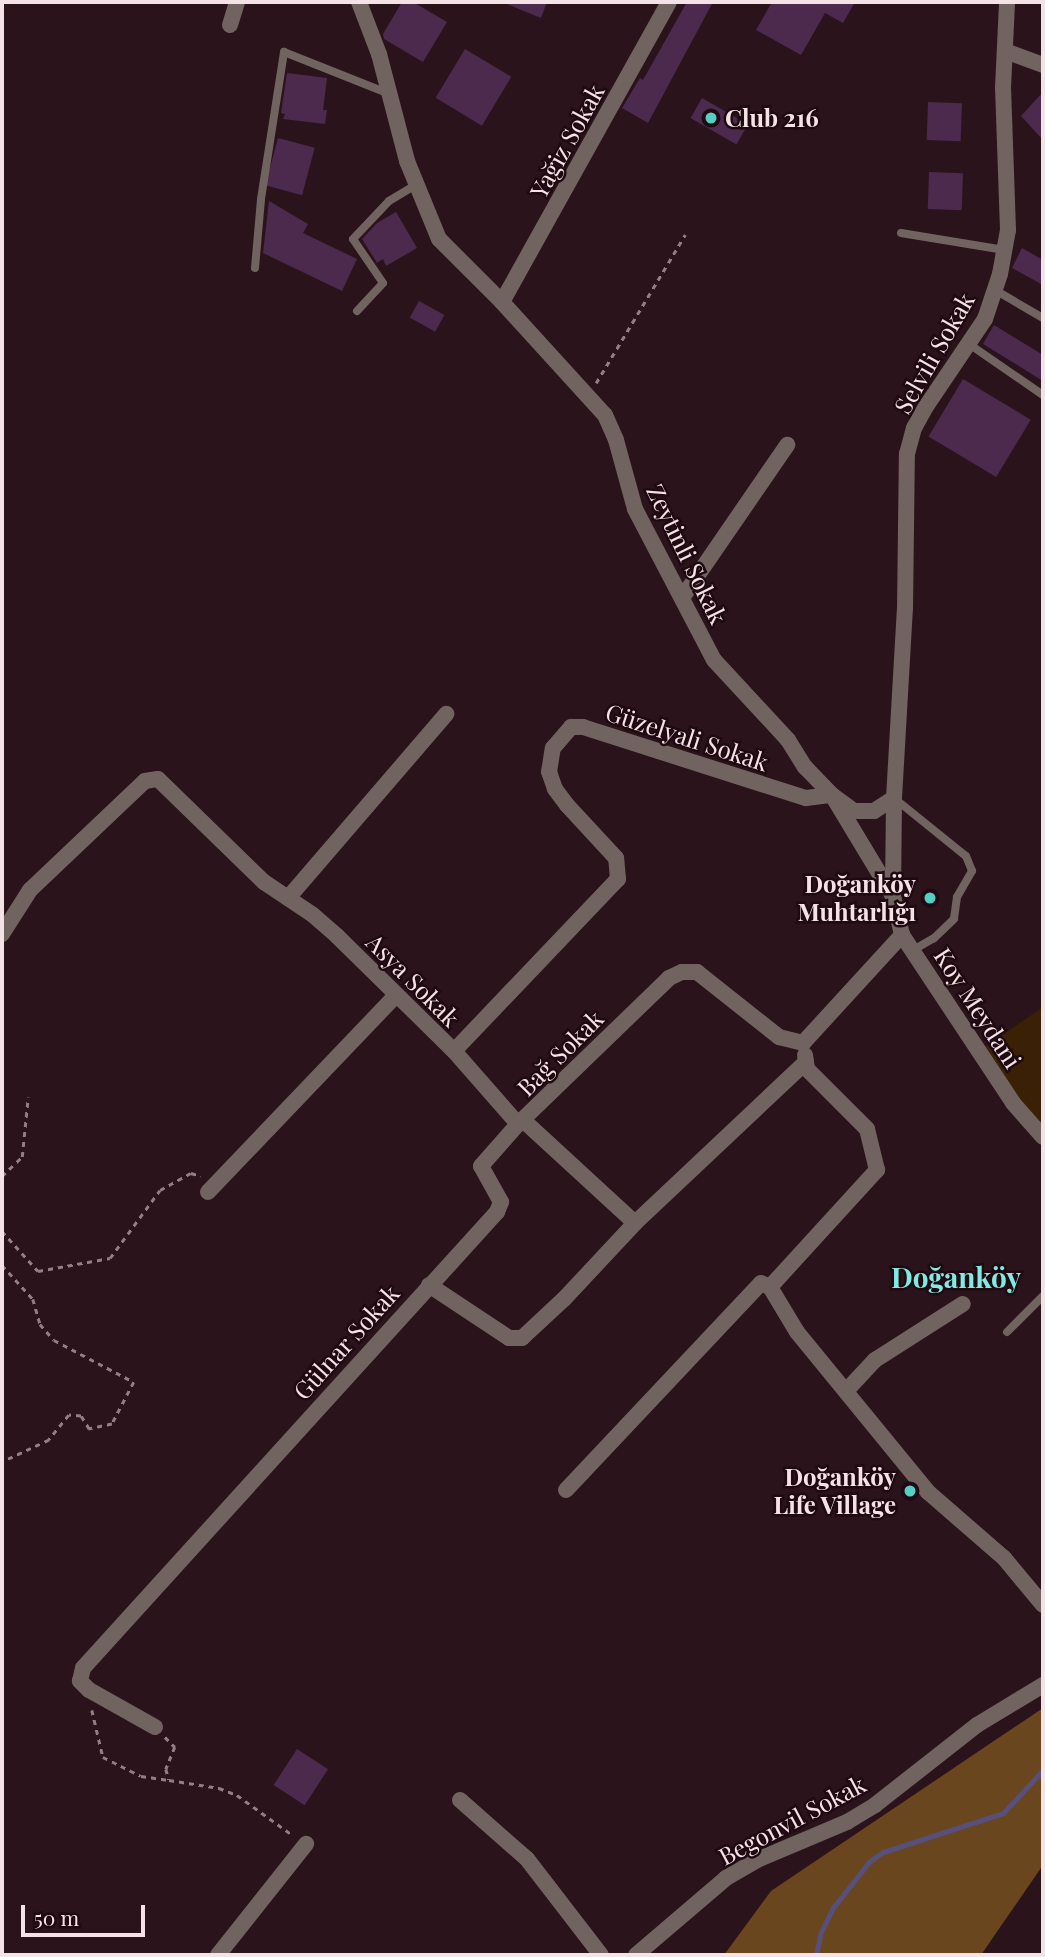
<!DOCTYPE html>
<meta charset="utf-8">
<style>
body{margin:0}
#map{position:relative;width:1045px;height:1957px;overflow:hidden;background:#2b131b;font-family:"Playfair Display",serif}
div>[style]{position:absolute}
.green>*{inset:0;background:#3a2105}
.forest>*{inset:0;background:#6a461e}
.stream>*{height:5px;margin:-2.5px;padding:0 2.5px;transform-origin:2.5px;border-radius:2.5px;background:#57507d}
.building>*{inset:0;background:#4b2a4e;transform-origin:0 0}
.path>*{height:2.5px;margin-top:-1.25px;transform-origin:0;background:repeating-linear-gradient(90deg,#937e84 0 5px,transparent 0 10px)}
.lane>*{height:8px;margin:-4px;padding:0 4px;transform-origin:4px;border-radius:4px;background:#716360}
.street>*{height:16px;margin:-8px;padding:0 8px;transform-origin:8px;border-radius:8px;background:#716360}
.dots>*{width:19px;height:19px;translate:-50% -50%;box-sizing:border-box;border:4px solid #200a12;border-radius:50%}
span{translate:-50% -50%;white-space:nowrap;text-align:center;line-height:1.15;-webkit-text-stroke:5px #200a12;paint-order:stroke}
.poi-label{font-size:24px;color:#f4e2e7;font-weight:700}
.left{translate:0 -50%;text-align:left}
.right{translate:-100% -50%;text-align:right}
.street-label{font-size:24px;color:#f4e2e7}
.quarter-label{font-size:28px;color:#81ebe3;font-weight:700}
.frame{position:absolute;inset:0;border:4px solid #f4e2e7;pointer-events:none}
.scale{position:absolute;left:21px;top:1905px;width:124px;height:32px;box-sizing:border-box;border:4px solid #f4e2e7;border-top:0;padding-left:9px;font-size:21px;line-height:24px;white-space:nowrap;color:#f4e2e7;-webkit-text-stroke:5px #200a12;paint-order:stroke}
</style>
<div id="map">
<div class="green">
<i style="clip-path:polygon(1043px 1007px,1043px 1128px,1040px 1128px,984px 1048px)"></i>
</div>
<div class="forest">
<i style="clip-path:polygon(1043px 1708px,1043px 1865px,981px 1955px,724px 1955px,771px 1891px)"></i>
</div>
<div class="stream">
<i style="left:816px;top:1955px;width:24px;rotate:-78deg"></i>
<i style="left:821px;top:1932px;width:25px;rotate:-64deg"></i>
<i style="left:832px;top:1909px;width:60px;rotate:-51.8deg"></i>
<i style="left:869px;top:1862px;width:17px;rotate:-36deg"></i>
<i style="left:883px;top:1852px;width:126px;rotate:-18deg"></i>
<i style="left:1003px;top:1813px;width:59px;rotate:-47.1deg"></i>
</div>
<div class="building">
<i style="clip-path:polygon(402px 2px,413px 2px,447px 22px,423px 62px,384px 39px,383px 34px)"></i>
<i style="clip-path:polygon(502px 2px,547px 2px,541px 18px)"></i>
<i style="clip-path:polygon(687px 2px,713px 2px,648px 123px,622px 108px,640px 78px,643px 80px)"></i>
<i style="clip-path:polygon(772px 2px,855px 2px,843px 23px,825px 13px,801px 55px,756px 30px)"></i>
<i style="left:465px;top:49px;width:54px;height:57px;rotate:31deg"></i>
<i style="clip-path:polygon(287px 73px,327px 78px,323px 110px,327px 110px,325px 124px,283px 119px,285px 114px,281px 113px)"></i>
<i style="clip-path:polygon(1043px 92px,1043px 140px,1021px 116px)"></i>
<i style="left:702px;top:98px;width:53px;height:23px;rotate:30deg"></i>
<i style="left:928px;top:102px;width:34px;height:38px;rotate:2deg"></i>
<i style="left:278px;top:138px;width:38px;height:49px;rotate:15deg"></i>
<i style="left:929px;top:172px;width:34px;height:37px;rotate:2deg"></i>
<i style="clip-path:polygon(269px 201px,308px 224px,303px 233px,357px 259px,342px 291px,263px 253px)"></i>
<i style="clip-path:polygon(396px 212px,417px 248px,386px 266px,383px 259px,377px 263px,362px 239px,377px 223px)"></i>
<i style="clip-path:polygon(1022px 248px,1043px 260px,1043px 285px,1012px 268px)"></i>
<i style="left:419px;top:301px;width:29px;height:19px;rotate:29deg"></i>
<i style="clip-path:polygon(994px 325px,1043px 355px,1043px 381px,983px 344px)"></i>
<i style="left:963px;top:379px;width:79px;height:67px;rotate:31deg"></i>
<i style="left:297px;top:1749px;width:37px;height:43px;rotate:33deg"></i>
</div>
<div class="path">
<i style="left:596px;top:383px;width:173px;rotate:-59deg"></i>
<i style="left:2px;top:1176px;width:28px;rotate:-44deg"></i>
<i style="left:22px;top:1157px;width:60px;rotate:-84.3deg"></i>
<i style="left:2px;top:1231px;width:54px;rotate:48deg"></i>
<i style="left:38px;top:1271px;width:73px;rotate:-10.2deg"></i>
<i style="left:110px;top:1258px;width:84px;rotate:-53.7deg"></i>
<i style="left:160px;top:1190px;width:35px;rotate:-29deg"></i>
<i style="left:191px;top:1173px;width:10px;rotate:17deg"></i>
<i style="left:2px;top:1265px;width:46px;rotate:47.6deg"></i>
<i style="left:33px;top:1299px;width:26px;rotate:74deg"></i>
<i style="left:40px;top:1324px;width:21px;rotate:49deg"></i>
<i style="left:54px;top:1340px;width:90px;rotate:27.7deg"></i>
<i style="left:134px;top:1382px;width:47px;rotate:117.6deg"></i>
<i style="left:112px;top:1424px;width:24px;rotate:168deg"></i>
<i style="left:89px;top:1429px;width:15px;rotate:-122deg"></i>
<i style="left:81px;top:1416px;width:12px;rotate:-175deg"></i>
<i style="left:69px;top:1415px;width:32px;rotate:129deg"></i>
<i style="left:49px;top:1440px;width:52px;rotate:154.9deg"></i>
<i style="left:92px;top:1710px;width:48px;rotate:76.8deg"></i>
<i style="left:103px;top:1757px;width:42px;rotate:26.6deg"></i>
<i style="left:141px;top:1776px;width:28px;rotate:8deg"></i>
<i style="left:165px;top:1737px;width:14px;rotate:45deg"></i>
<i style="left:175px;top:1747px;width:24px;rotate:112deg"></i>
<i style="left:166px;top:1769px;width:11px;rotate:75deg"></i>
<i style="left:169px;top:1780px;width:51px;rotate:9.1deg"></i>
<i style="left:219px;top:1788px;width:19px;rotate:21deg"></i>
<i style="left:237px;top:1795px;width:67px;rotate:35.8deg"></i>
</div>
<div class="lane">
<i style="left:901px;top:233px;width:105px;rotate:9.3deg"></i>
<i style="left:255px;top:268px;width:69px;rotate:-85deg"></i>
<i style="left:261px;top:199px;width:149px;rotate:-81.1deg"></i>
<i style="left:284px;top:52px;width:111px;rotate:21.7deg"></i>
<i style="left:995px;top:290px;width:56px;rotate:30.3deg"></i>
<i style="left:357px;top:311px;width:38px;rotate:-47deg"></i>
<i style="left:383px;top:283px;width:53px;rotate:-124.3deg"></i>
<i style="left:353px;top:239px;width:52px;rotate:-46.5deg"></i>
<i style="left:389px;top:201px;width:31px;rotate:-31deg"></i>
<i style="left:969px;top:344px;width:90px;rotate:34.6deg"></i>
<i style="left:894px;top:798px;width:92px;rotate:38.9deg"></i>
<i style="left:966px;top:856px;width:16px;rotate:68deg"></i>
<i style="left:972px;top:871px;width:30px;rotate:120deg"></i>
<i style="left:957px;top:897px;width:22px;rotate:98deg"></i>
<i style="left:954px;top:919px;width:28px;rotate:136deg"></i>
<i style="left:934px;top:938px;width:24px;rotate:150deg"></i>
<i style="left:1007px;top:1332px;width:51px;rotate:-45deg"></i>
</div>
<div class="street">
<i style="left:359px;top:2px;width:56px;rotate:69deg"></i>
<i style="left:379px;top:54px;width:111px;rotate:75.3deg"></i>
<i style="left:407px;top:161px;width:84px;rotate:67.7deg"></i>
<i style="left:439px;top:239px;width:89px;rotate:45deg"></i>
<i style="left:502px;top:302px;width:153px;rotate:47.7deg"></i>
<i style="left:605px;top:415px;width:27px;rotate:66deg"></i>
<i style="left:616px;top:440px;width:72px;rotate:74.6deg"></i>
<i style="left:635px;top:509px;width:170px;rotate:62.4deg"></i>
<i style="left:714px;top:660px;width:109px;rotate:47.2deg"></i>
<i style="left:788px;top:740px;width:32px;rotate:58deg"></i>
<i style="left:805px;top:767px;width:39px;rotate:46deg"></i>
<i style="left:832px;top:795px;width:118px;rotate:58.9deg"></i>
<i style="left:893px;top:896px;width:40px;rotate:77deg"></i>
<i style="left:902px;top:935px;width:201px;rotate:56.5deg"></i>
<i style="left:1013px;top:1103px;width:45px;rotate:48.6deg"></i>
<i style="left:230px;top:25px;width:24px;rotate:-73deg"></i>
<i style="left:1005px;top:51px;width:40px;rotate:20.2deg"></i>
<i style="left:502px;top:302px;width:343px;rotate:-60.9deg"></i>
<i style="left:682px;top:598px;width:186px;rotate:-55.5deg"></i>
<i style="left:893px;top:894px;width:96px;rotate:-89.4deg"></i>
<i style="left:894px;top:798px;width:189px;rotate:-86.7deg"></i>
<i style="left:905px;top:609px;width:155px;rotate:-89.3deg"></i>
<i style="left:907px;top:454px;width:27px;rotate:-75deg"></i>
<i style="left:914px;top:428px;width:26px;rotate:-61deg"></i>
<i style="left:927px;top:405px;width:104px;rotate:-56deg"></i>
<i style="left:985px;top:319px;width:47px;rotate:-71.6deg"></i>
<i style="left:1000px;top:274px;width:45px;rotate:-79.7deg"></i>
<i style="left:1008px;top:230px;width:142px;rotate:-92deg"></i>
<i style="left:1003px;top:88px;width:86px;rotate:-87.3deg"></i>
<i style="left:288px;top:898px;width:243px;rotate:-49.3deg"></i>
<i style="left:2px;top:934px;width:52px;rotate:-57.5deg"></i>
<i style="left:30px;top:890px;width:158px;rotate:-43.5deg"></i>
<i style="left:145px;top:781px;width:13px;rotate:-9deg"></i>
<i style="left:158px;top:779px;width:148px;rotate:44.2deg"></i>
<i style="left:264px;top:882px;width:59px;rotate:34deg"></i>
<i style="left:313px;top:915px;width:32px;rotate:41deg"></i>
<i style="left:337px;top:936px;width:164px;rotate:44.5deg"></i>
<i style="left:454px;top:1051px;width:97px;rotate:48.8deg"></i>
<i style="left:803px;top:1043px;width:147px;rotate:-47.5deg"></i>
<i style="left:454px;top:1051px;width:238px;rotate:-46.4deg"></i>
<i style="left:618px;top:879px;width:21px;rotate:-95deg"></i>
<i style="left:616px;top:858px;width:72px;rotate:-132.8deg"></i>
<i style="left:567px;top:805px;width:20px;rotate:-127deg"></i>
<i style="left:555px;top:789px;width:18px;rotate:-109deg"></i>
<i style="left:549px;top:772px;width:24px;rotate:-81deg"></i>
<i style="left:553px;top:748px;width:28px;rotate:-49deg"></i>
<i style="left:571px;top:727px;width:12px"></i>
<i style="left:583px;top:727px;width:234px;rotate:17.7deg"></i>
<i style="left:806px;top:798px;width:26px;rotate:-7deg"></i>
<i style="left:832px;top:795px;width:27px;rotate:36deg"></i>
<i style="left:854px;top:811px;width:20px"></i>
<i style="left:874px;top:811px;width:24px;rotate:-33deg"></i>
<i style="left:523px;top:1120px;width:152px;rotate:42.6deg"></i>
<i style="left:208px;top:1192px;width:272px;rotate:-46.3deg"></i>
<i style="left:429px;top:1285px;width:96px;rotate:33.5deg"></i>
<i style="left:509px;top:1338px;width:13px"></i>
<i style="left:522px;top:1338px;width:57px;rotate:-42.9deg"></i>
<i style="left:564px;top:1299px;width:104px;rotate:-46.9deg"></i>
<i style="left:635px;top:1223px;width:235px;rotate:-43.3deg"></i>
<i style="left:770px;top:1287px;width:159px;rotate:-47.6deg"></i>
<i style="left:877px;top:1170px;width:42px;rotate:-103.7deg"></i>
<i style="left:867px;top:1129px;width:85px;rotate:-135deg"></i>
<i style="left:807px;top:1069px;width:14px;rotate:-98deg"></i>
<i style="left:846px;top:1391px;width:42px;rotate:-46.9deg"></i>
<i style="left:875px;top:1360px;width:104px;rotate:-32.5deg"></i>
<i style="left:566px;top:1490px;width:284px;rotate:-46.7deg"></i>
<i style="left:761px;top:1283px;width:10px;rotate:24deg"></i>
<i style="left:770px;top:1287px;width:52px;rotate:59deg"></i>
<i style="left:797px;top:1332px;width:207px;rotate:50.7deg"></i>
<i style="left:928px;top:1492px;width:101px;rotate:41deg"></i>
<i style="left:1004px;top:1558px;width:61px;rotate:50.3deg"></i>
<i style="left:155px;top:1727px;width:76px;rotate:-150.7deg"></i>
<i style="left:89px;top:1690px;width:13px;rotate:-135deg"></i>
<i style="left:80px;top:1681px;width:13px;rotate:-77deg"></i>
<i style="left:83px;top:1668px;width:616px;rotate:-47.76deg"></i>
<i style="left:497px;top:1212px;width:11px;rotate:-68deg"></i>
<i style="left:501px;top:1202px;width:41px;rotate:-119.1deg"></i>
<i style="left:481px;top:1166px;width:56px;rotate:-48.6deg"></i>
<i style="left:518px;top:1124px;width:210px;rotate:-44deg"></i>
<i style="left:669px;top:978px;width:14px;rotate:-25deg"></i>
<i style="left:682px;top:972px;width:15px"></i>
<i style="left:697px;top:972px;width:105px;rotate:38.4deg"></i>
<i style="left:779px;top:1037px;width:25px;rotate:14deg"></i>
<i style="left:460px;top:1800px;width:89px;rotate:41.4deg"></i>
<i style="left:527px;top:1859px;width:121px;rotate:52.4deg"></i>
<i style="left:218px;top:1955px;width:142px;rotate:-51.6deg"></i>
<i style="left:636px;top:1955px;width:118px;rotate:-40.5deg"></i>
<i style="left:726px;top:1878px;width:36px;rotate:-30deg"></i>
<i style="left:757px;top:1860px;width:98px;rotate:-22.9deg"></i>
<i style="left:847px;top:1822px;width:33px;rotate:-31deg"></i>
<i style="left:875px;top:1805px;width:130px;rotate:-38.1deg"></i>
<i style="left:977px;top:1725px;width:77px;rotate:-31.2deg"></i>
</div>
<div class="dots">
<i style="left:711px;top:118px;background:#55cec5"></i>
<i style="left:930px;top:898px;background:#55cec5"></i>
<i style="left:910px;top:1491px;background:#55cec5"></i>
</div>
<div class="poi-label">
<span class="left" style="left:725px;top:118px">Club 216</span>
<span class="right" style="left:916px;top:898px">Doğanköy<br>Muhtarlığı</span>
<span class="right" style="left:896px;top:1491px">Doğanköy<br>Life Village</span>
</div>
<div class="street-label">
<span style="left:567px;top:141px;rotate:-61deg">Yağiz Sokak</span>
<span style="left:934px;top:353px;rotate:-60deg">Selvili Sokak</span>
<span style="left:687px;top:554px;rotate:64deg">Zeytinli Sokak</span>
<span style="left:687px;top:737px;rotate:18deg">Güzelyali Sokak</span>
<span style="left:413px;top:980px;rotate:45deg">Asya Sokak</span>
<span style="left:978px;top:1008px;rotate:57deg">Koy Meydani</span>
<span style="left:560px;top:1053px;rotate:-45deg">Bağ Sokak</span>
<span style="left:346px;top:1342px;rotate:-48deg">Gülnar Sokak</span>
<span style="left:792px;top:1820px;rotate:-28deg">Begonvil Sokak</span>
</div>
<div class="quarter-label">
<span style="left:956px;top:1277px">Doğanköy</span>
</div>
<div class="frame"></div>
<div class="scale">50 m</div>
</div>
